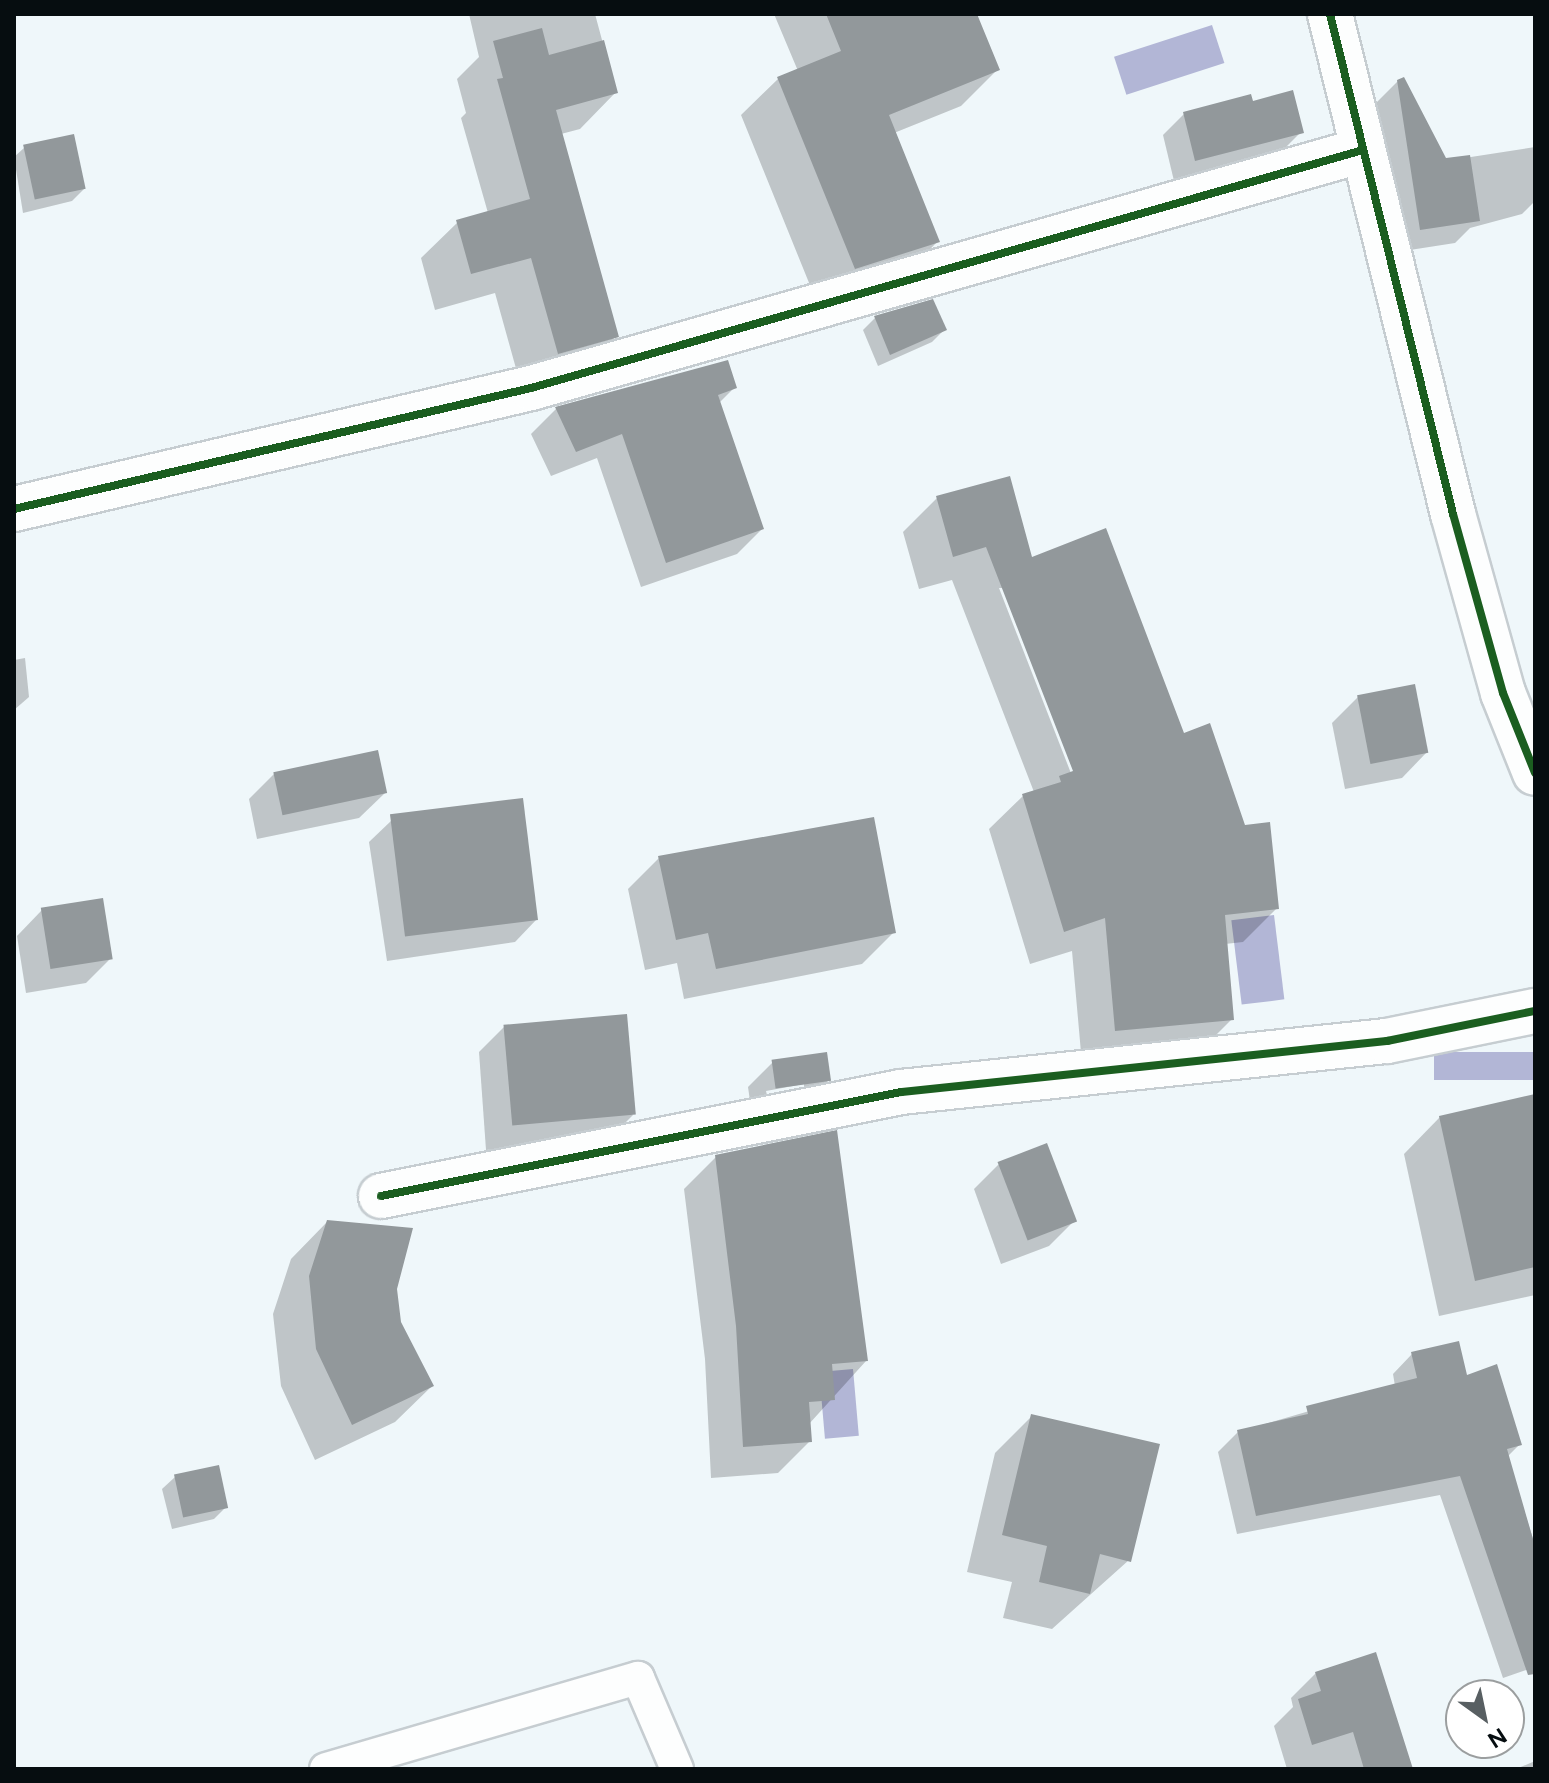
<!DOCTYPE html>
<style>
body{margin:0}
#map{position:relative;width:1549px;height:1783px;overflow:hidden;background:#eff7fa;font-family:Figtree,sans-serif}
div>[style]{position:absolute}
.water>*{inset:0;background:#b2b6d6;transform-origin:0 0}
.shadow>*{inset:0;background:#0003}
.building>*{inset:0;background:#92989b;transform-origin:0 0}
.roads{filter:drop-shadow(2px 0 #c6cdd1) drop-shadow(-2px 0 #c6cdd1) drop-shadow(0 2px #c6cdd1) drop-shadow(0 -2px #c6cdd1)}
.service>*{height:32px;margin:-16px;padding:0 16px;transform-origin:16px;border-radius:16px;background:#fdfefe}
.minor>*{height:44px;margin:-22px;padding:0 22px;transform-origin:22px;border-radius:22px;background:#fdfefe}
.cycleway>*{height:8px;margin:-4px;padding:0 4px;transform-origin:4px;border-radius:4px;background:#1b5e20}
span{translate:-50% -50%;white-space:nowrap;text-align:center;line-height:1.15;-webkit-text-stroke:8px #fff;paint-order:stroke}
.frame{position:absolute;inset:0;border:16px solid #060d10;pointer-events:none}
.north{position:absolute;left:1445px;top:1679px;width:80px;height:80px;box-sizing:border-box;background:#fff;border:2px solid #9b9e9f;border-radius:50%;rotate:147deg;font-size:22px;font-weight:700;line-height:32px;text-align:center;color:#060d10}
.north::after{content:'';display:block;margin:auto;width:28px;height:36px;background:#585f62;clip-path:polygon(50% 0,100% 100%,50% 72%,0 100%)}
</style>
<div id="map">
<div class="water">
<i style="left:1212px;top:25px;width:40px;height:103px;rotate:72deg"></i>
<i style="left:1274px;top:915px;width:85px;height:43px;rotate:83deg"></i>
<i style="left:1535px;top:1052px;width:28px;height:101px;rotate:90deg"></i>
<i style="left:853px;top:1369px;width:67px;height:34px;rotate:85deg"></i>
</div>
<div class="shadow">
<i style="clip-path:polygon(469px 14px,595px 14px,616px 92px,580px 129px,561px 134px,616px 336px,580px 373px,522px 390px,495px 293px,435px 310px,421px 258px,458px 222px,488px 213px,461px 118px,466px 113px,457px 79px,479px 57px)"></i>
<i style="clip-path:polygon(774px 14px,975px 14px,997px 70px,961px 106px,894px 133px,938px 241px,902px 278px,818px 305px,741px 115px,778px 79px,798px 71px)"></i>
<i style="clip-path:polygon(1398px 81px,1445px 161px,1535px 147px,1535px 201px,1522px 214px,1470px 228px,1455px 243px,1397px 252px,1375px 104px)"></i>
<i style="clip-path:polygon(1252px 103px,1301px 132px,1280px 153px,1174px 181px,1163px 135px,1184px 114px)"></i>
<i style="clip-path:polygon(24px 148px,84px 189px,72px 201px,23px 213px,14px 157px)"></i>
<i style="clip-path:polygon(875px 318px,944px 330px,932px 342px,878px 366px,863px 330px)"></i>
<i style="clip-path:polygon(735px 387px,718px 404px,762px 529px,737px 554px,641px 587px,597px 458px,551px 476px,531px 434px,556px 409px)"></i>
<i style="clip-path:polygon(evenodd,937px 498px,1031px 559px,1183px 735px,1244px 827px,1277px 908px,1243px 942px,1225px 944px,1232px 1019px,1198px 1053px,1082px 1064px,1072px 951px,1030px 964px,989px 829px,1023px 796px,1034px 792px,952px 580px,919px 589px,903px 532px,937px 498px,999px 588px,1004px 588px,1078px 779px,1074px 781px,999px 588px)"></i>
<i style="clip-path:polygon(25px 658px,29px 697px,14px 710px,14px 660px)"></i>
<i style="clip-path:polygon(1358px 697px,1427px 752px,1402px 778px,1345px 789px,1332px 723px)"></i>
<i style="clip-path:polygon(274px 774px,385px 793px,359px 818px,257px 839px,249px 799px)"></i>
<i style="clip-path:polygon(392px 820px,537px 919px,515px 942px,387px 961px,369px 842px)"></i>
<i style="clip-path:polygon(659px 858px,894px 932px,862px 964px,684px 999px,677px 963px,645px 970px,628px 889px)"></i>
<i style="clip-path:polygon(42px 910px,111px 958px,86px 983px,26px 993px,17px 936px)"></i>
<i style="clip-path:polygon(504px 1027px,633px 1115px,608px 1140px,486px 1150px,479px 1052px)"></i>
<i style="clip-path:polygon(evenodd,773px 1062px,829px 1080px,803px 1105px,752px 1115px,748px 1087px,773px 1062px,804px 1084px,804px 1088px,767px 1095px,766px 1091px,804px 1084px)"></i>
<i style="clip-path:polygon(1535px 1096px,1535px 1295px,1439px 1316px,1404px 1154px,1440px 1117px)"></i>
<i style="clip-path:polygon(716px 1157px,866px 1361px,809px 1424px,810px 1441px,778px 1473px,711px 1478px,705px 1359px,684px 1189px)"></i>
<i style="clip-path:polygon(999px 1164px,1074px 1221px,1049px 1246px,1001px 1264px,974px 1189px)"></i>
<i style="clip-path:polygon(327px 1222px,395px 1289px,399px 1322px,432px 1386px,395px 1422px,315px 1460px,281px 1386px,273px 1314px,291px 1259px)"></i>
<i style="clip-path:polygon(1412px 1354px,1465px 1377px,1520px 1444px,1507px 1457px,1535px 1545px,1535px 1667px,1503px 1678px,1440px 1495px,1237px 1534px,1218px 1452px,1238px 1432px,1395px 1386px,1393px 1374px)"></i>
<i style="clip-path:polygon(1032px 1416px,1129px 1560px,1052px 1629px,1003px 1618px,1012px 1582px,967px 1572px,995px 1453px)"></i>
<i style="clip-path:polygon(175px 1477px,226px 1507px,214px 1519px,172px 1529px,162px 1489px)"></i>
<i style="clip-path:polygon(1316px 1673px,1377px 1769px,1287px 1769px,1274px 1726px,1293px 1707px,1291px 1698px)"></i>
<i style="clip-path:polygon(1535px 1761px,1535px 1769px,1516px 1769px)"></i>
</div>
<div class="building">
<i style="clip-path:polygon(826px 14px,977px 14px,1000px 70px,889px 115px,940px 242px,855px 269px,777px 77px,841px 51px)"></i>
<i style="clip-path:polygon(542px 28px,549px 55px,604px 40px,618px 93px,556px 110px,619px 337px,558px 354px,531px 258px,471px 274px,456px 220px,530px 199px,497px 79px,503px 78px,493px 41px)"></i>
<i style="clip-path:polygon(1404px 77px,1446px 158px,1470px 155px,1480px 221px,1420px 230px,1397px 80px)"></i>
<i style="clip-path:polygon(1293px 90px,1304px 133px,1195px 161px,1183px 112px,1251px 94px,1253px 101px)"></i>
<i style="left:74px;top:134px;width:56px;height:52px;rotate:78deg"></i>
<i style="clip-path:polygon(933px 299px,947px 330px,890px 355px,874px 316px)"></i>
<i style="clip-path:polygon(728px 360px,737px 388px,718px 395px,764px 529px,666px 563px,622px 434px,576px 452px,555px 407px)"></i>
<i style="clip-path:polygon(1010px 476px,1032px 557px,1106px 528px,1184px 733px,1210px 723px,1245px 825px,1270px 822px,1279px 909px,1225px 915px,1234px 1020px,1115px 1031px,1105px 918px,1064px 932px,1022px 794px,1061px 782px,1059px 776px,1073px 771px,986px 547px,953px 557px,936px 496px)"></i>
<i style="left:1415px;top:684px;width:70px;height:59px;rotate:79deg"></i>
<i style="left:378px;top:750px;width:44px;height:107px;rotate:78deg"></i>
<i style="left:523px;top:798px;width:123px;height:134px;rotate:83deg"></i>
<i style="clip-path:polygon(874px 817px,896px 933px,716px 969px,708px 933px,676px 940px,658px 856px)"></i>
<i style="left:103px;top:898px;width:62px;height:63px;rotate:81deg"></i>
<i style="left:627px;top:1014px;width:101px;height:124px;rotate:85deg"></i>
<i style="left:827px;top:1052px;width:29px;height:56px;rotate:82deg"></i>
<i style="clip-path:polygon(1535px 1094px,1535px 1267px,1475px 1281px,1439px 1116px)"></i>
<i style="clip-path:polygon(837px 1130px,868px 1361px,832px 1364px,835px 1400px,809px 1402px,812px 1442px,743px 1447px,736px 1326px,715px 1155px)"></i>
<i style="left:1047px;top:1143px;width:84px;height:53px;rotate:69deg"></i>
<i style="clip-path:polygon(327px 1220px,413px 1228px,397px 1289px,401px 1322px,434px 1386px,352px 1425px,316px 1349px,309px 1276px)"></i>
<i style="clip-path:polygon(1459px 1341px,1467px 1375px,1497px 1364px,1522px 1445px,1507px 1449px,1535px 1546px,1535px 1674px,1528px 1675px,1460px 1476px,1256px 1516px,1237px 1430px,1308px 1414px,1306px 1406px,1417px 1378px,1411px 1352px)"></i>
<i style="clip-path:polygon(1031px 1414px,1160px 1444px,1131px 1562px,1100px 1554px,1090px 1594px,1039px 1582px,1047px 1546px,1002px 1535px)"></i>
<i style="left:219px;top:1465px;width:44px;height:46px;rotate:78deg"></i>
<i style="clip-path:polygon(1376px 1652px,1413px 1769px,1364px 1769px,1353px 1732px,1312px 1745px,1298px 1699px,1321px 1691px,1315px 1672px)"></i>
</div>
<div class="roads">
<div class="service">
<i style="left:326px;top:1769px;width:325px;rotate:-16.3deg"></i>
<i style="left:638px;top:1678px;width:99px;rotate:66.8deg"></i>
</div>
<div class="minor">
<i style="left:1330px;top:14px;width:515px;rotate:76.18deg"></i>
<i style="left:1453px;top:514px;width:186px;rotate:74.4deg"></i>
<i style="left:1503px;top:693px;width:86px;rotate:68.2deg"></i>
<i style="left:14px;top:509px;width:531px;rotate:-13.17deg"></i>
<i style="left:531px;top:388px;width:865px;rotate:-15.96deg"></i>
<i style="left:381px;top:1196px;width:530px;rotate:-11.31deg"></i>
<i style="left:901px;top:1092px;width:489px;rotate:-6deg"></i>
<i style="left:1387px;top:1041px;width:151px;rotate:-11.5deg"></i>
</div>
</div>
<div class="cycleway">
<i style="left:1330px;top:14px;width:515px;rotate:76.18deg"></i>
<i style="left:1453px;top:514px;width:186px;rotate:74.4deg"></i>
<i style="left:1503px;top:693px;width:86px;rotate:68.2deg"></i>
<i style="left:14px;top:509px;width:531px;rotate:-13.17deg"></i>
<i style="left:531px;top:388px;width:865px;rotate:-15.96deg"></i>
<i style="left:381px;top:1196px;width:530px;rotate:-11.31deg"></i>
<i style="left:901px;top:1092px;width:489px;rotate:-6deg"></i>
<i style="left:1387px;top:1041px;width:151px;rotate:-11.5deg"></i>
</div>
<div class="frame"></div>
<div class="north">N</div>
</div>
